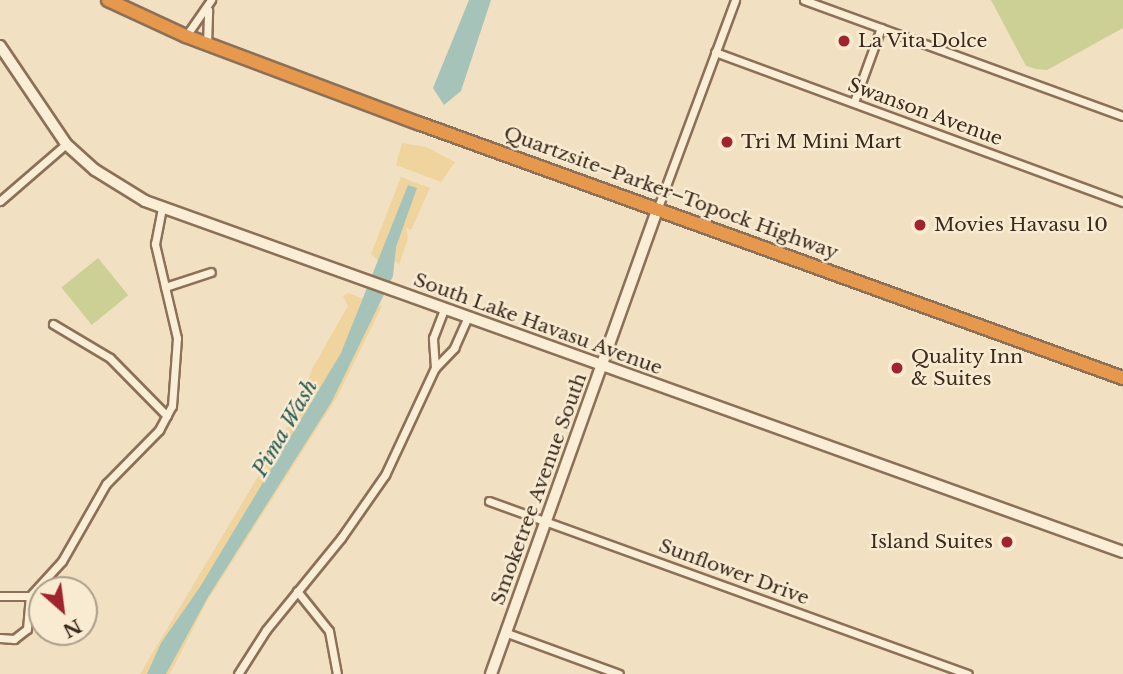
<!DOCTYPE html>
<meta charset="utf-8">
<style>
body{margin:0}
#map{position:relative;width:1123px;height:674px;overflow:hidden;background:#f1e0c2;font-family:"Libre Baskerville",serif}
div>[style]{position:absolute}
.green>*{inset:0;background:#cdd095;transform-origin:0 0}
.sand>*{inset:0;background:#efd49e}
.water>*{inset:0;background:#a5c3b8}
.roads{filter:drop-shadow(2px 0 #8c7058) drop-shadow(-2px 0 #8c7058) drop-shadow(0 2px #8c7058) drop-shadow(0 -2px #8c7058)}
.street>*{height:7px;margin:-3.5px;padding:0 3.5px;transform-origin:3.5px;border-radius:3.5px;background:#fbeed6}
.secondary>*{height:10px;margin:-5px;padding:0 5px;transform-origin:5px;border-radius:5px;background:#fbeed6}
.highway>*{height:12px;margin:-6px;padding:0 6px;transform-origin:6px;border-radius:6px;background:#e6994d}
.dots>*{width:19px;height:19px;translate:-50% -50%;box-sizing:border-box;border:4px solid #f8ebd2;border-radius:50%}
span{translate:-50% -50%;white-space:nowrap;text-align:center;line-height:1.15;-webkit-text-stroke:5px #f8ebd2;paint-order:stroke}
.poi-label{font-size:19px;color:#3b2a1d}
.left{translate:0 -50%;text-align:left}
.right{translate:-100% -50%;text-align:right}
.street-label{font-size:19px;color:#3b2a1d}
.water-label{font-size:21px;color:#2b5c56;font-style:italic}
.north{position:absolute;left:28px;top:576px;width:70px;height:70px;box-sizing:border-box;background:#f8ebd2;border:2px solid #ac9e8a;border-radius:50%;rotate:152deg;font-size:19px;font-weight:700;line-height:28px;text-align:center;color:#3b2a1d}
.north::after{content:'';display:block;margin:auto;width:24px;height:32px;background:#a0242d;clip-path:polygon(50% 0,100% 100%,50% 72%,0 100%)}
</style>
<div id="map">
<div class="green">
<i style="clip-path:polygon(991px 0,1123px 0,1123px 28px,1047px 70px,1036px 69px,1026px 66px)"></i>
<i style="left:98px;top:258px;width:48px;height:47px;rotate:51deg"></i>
</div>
<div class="sand">
<i style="clip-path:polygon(402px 143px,426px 147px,455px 162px,441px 182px,396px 165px)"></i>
<i style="clip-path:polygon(401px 177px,430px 188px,411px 230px,406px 228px,408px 238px,399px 265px,396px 261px,390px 272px,371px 254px)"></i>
<i style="clip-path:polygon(348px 293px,382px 306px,337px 397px,206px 603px,170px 674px,140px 674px,296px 413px,312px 369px,348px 306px,343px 296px)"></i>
</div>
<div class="water">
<i style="clip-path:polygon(469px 0,491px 0,461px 91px,444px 105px,433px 88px)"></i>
<i style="clip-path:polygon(408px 185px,417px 188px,396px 247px,393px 276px,331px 403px,208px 597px,166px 674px,147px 674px,161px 643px,200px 587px,341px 353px)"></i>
</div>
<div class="roads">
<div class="street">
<i style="left:804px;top:0;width:339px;rotate:20deg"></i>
<i style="left:186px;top:36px;width:44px;rotate:-55.2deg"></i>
<i style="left:207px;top:44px;width:34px;rotate:-88deg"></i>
<i style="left:715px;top:52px;width:435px;rotate:20.2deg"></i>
<i style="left:854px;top:102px;width:79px;rotate:-70deg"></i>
<i style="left:0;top:201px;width:87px;rotate:-40.8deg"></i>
<i style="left:657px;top:210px;width:224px;rotate:-69.6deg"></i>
<i style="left:165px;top:287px;width:48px;rotate:-18.1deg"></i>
<i style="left:53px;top:324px;width:66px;rotate:30.8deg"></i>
<i style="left:110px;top:358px;width:81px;rotate:45.5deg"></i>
<i style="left:435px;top:368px;width:30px;rotate:-94deg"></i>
<i style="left:433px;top:338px;width:31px;rotate:-69deg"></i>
<i style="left:489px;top:501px;width:509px;rotate:19.86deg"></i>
<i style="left:297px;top:591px;width:51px;rotate:51.3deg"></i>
<i style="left:329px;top:631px;width:44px;rotate:79.5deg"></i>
<i style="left:0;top:596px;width:30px"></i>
<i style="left:507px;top:633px;width:119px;rotate:20.1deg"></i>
<i style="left:0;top:638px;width:14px;rotate:4deg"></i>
<i style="left:14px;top:639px;width:16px;rotate:-38deg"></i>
<i style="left:27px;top:629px;width:33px;rotate:-85deg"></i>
<i style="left:30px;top:596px;width:47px;rotate:-47.6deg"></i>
<i style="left:62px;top:561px;width:89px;rotate:-60.3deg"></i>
<i style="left:106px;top:484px;width:76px;rotate:-45.5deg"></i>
<i style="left:159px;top:430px;width:27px;rotate:-62deg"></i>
<i style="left:172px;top:406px;width:68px;rotate:-85.8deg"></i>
<i style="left:177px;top:338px;width:97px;rotate:-103.2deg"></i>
<i style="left:155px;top:244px;width:38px;rotate:-79deg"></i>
<i style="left:238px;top:674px;width:52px;rotate:-57.5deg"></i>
<i style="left:266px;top:630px;width:119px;rotate:-50.8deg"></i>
<i style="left:341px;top:538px;width:77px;rotate:-55.1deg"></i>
<i style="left:385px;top:475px;width:118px;rotate:-65deg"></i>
<i style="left:435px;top:368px;width:28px;rotate:-46deg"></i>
<i style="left:454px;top:348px;width:34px;rotate:-66deg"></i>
</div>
<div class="secondary">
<i style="left:0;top:46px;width:118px;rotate:56deg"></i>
<i style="left:66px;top:144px;width:39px;rotate:42deg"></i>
<i style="left:95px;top:170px;width:59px;rotate:31.8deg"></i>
<i style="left:145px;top:201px;width:1039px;rotate:19.74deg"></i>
<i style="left:491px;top:674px;width:493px;rotate:-70.3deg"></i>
</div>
<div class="highway">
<i style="left:108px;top:0;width:86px;rotate:24.8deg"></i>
<i style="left:186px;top:36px;width:248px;rotate:20.6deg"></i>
<i style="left:418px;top:123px;width:750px;rotate:19.89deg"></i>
</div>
</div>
<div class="dots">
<i style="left:844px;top:41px;background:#a0242d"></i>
<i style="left:727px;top:142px;background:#a0242d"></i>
<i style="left:920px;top:225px;background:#a0242d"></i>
<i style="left:897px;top:368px;background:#a0242d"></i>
<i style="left:1007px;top:542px;background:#a0242d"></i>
</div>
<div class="poi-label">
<span class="left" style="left:858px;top:41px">La Vita Dolce</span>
<span class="left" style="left:741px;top:142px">Tri M Mini Mart</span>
<span class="left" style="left:934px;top:225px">Movies Havasu 10</span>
<span class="left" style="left:911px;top:368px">Quality Inn<br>&amp; Suites</span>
<span class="right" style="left:993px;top:542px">Island Suites</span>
</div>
<div class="street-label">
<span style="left:925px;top:112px;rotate:20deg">Swanson Avenue</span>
<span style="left:671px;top:193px;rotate:20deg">Quartzsite–Parker–Topock Highway</span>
<span style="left:538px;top:324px;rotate:20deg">South Lake Havasu Avenue</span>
<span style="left:539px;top:489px;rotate:-70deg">Smoketree Avenue South</span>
<span style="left:734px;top:572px;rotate:20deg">Sunflower Drive</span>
</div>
<div class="water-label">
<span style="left:285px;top:428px;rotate:-60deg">Pima Wash</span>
</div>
<div class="north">N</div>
</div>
